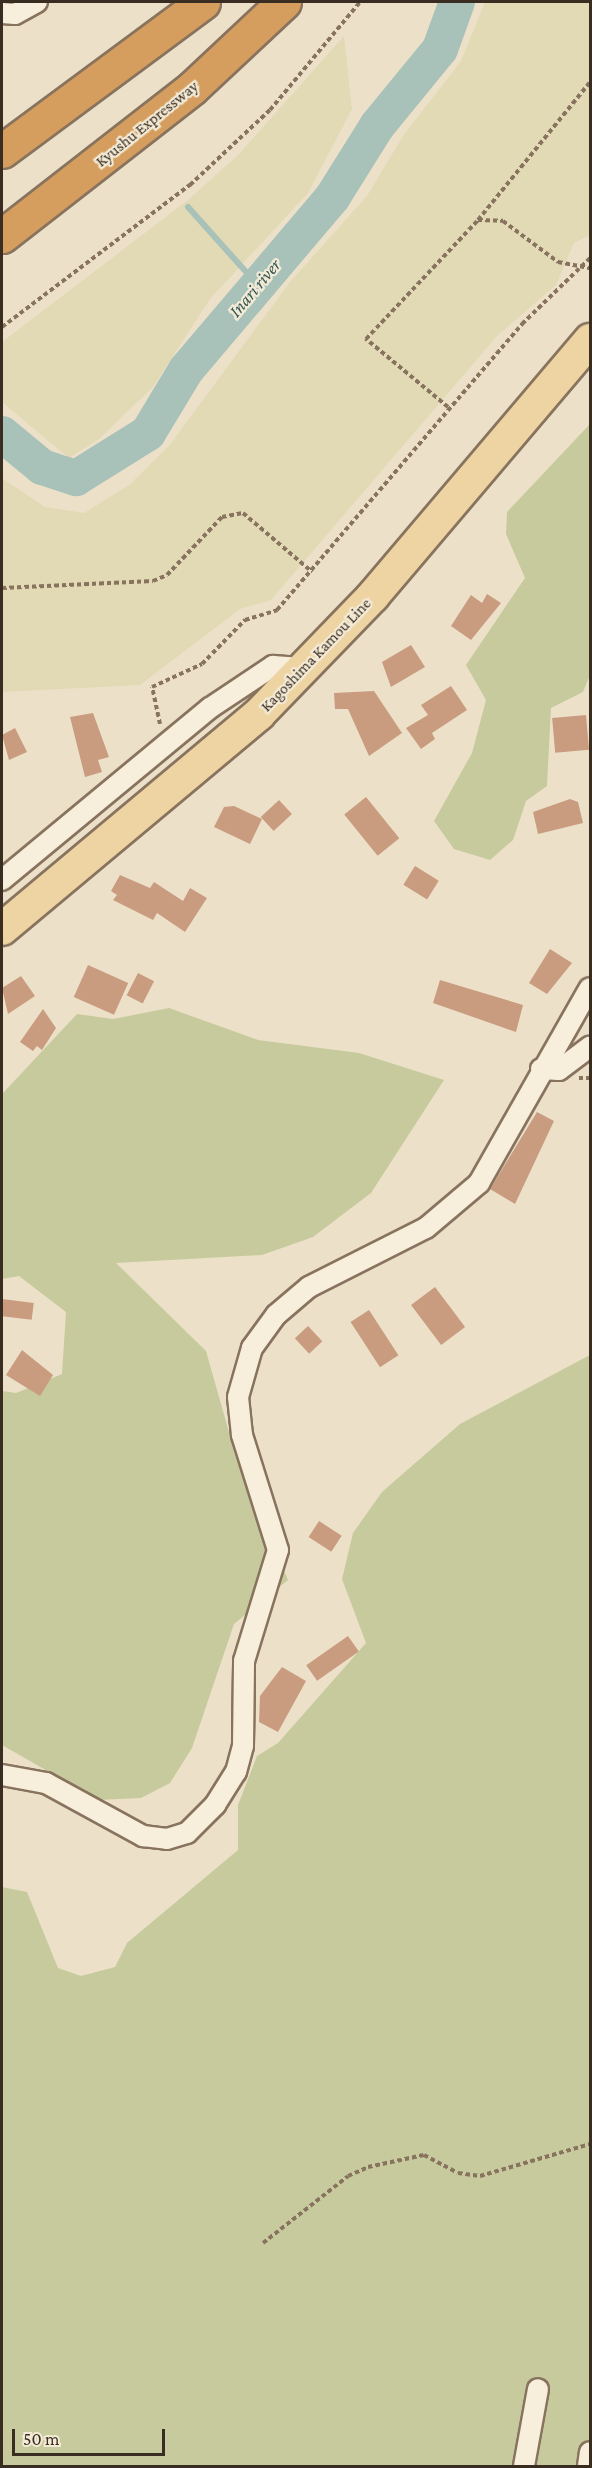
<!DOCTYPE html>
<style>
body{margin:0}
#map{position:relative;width:592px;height:2468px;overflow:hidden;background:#ece1c8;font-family:"Crimson Pro",serif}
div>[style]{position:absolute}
.farmland>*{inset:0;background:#e2d9b5}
.green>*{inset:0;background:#c6ca9c}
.stream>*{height:6px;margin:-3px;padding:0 3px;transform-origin:3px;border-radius:3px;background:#a8c1b9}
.river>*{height:36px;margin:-18px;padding:0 18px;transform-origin:18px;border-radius:18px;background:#a8c1b9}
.building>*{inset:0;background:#c99c80;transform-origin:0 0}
.path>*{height:4px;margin-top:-2px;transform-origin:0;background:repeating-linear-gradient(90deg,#88735e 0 4.5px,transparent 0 7.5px)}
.roads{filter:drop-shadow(2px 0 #88735e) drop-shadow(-2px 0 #88735e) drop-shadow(0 2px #88735e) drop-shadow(0 -2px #88735e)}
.street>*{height:20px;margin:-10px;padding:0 10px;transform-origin:10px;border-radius:10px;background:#f7eedb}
.primary>*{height:32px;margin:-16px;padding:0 16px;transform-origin:16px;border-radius:16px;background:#edd4a2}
.highway>*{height:33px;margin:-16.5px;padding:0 16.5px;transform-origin:16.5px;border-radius:16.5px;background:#d69e5e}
span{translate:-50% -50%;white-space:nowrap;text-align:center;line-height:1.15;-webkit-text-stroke:4.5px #f4ebd7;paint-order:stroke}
.street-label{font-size:16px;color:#392c20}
.water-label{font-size:18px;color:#315854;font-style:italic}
.frame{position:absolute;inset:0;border:3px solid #392c20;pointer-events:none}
.scale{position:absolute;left:12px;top:2429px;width:153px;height:27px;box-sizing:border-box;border:3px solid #392c20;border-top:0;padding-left:8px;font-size:18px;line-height:21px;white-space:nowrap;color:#392c20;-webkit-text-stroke:4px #f4ebd7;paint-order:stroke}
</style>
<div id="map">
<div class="farmland">
<i style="clip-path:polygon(485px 2px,590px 2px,590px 235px,574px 243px,556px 285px,497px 336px,271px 600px,240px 609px,140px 685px,2px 692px,2px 478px,45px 507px,84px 513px,129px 485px,169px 446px,290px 282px,367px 196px,403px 136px,461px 61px)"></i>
<i style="clip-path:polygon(344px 36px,352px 109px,308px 193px,210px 299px,153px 387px,99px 439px,69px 458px,2px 402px,2px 342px,188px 200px,239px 154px)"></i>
</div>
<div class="green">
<i style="clip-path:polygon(590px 424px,590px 675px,583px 692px,551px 708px,547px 786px,526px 801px,513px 840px,490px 860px,454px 849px,434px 821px,472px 753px,486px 700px,466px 665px,525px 578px,506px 534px,507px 512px)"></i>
<i style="clip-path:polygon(169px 1008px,258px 1040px,359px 1053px,444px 1080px,371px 1193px,313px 1237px,262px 1255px,116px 1263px,206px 1351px,236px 1457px,288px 1580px,234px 1624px,192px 1748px,170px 1783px,141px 1798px,98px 1800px,2px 1745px,2px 1391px,16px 1393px,62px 1374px,66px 1312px,19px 1276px,2px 1279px,2px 1094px,77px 1014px,113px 1019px)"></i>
<i style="clip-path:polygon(590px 1355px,590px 2466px,2px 2466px,2px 1887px,27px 1892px,58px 1968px,81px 1976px,115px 1967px,127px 1943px,238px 1850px,238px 1805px,257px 1756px,278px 1743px,366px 1643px,342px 1579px,353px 1533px,382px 1492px,460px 1424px)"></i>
</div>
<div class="stream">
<i style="left:188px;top:207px;width:102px;rotate:48.2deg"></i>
</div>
<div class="river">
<i style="left:2px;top:434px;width:52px;rotate:39.5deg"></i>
<i style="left:42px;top:467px;width:36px;rotate:18deg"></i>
<i style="left:76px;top:478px;width:85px;rotate:-32deg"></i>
<i style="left:148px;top:433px;width:74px;rotate:-58.9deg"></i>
<i style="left:186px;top:370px;width:226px;rotate:-49.7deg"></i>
<i style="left:332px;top:198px;width:85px;rotate:-58deg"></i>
<i style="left:377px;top:126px;width:99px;rotate:-50.7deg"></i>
<i style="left:440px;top:49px;width:50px;rotate:-70.1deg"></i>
</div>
<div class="building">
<i style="clip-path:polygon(487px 594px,501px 603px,471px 640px,451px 626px,471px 595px,482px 603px)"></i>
<i style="clip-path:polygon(411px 645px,425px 667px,391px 687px,382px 662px)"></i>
<i style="clip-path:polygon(451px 686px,467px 710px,432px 733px,435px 739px,421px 749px,406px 728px,428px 715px,421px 705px)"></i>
<i style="clip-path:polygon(374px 691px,402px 733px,369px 756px,348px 709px,335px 709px,334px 693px)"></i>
<i style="clip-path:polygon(93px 713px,109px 757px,98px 760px,102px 772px,85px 777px,70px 717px)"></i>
<i style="left:586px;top:715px;width:35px;height:34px;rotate:85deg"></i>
<i style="clip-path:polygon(15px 728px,27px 752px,9px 760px,2px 735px)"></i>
<i style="left:366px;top:797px;width:53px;height:28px;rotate:51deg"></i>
<i style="clip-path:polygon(570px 799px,578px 802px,583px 823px,538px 834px,533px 812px)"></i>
<i style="left:279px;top:800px;width:19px;height:25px;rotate:47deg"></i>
<i style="clip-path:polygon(234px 806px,262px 819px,250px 844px,214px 827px,224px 807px)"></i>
<i style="left:415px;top:866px;width:28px;height:22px;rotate:32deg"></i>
<i style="clip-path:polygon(120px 875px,150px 888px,154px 882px,183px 901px,190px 888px,207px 898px,185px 932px,157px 913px,153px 920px,113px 900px,117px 895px,111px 891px)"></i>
<i style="clip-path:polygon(550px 949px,572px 963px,547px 994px,529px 983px)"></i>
<i style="left:88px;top:965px;width:44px;height:35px;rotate:24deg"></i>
<i style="left:138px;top:973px;width:18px;height:25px;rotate:27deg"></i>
<i style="clip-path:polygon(21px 976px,35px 996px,8px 1014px,2px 988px)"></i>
<i style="clip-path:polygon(440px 980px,523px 1005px,516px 1032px,433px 1003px)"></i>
<i style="clip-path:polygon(43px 1009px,56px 1028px,42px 1050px,37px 1046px,33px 1051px,20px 1042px)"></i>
<i style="clip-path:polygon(537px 1112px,554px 1121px,515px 1204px,490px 1189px)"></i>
<i style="left:435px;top:1287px;width:50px;height:30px;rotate:53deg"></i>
<i style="left:2px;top:1299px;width:32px;height:17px;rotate:7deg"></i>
<i style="left:369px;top:1310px;width:54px;height:22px;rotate:57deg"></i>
<i style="left:308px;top:1326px;width:21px;height:18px;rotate:47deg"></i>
<i style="clip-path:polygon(22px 1350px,53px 1375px,40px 1396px,6px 1375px)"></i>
<i style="left:319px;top:1521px;width:27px;height:19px;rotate:33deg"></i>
<i style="left:348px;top:1636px;width:19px;height:51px;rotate:55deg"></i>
<i style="clip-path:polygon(282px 1667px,306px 1681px,278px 1732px,259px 1722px,260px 1696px)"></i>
</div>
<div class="path">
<i style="left:478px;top:220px;width:25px;rotate:2deg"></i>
<i style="left:503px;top:221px;width:69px;rotate:36.7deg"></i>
<i style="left:558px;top:262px;width:33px;rotate:11deg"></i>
<i style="left:2px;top:327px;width:236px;rotate:-37.1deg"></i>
<i style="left:190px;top:185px;width:110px;rotate:-43.2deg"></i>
<i style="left:270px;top:110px;width:141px;rotate:-50.2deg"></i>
<i style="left:448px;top:407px;width:107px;rotate:-140.3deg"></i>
<i style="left:366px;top:339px;width:163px;rotate:-46.7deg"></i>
<i style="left:478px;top:220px;width:178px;rotate:-50.9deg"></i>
<i style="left:2px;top:588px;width:151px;rotate:-2.7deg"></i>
<i style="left:153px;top:581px;width:15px;rotate:-23deg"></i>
<i style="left:167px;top:575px;width:80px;rotate:-46.5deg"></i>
<i style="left:222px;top:517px;width:21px;rotate:-11deg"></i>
<i style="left:243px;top:513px;width:91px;rotate:40.5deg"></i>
<i style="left:160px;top:724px;width:38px;rotate:-102deg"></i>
<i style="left:152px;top:687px;width:55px;rotate:-24.7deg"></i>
<i style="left:202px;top:664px;width:62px;rotate:-45.7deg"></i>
<i style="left:245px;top:620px;width:34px;rotate:-17deg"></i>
<i style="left:277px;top:610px;width:377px;rotate:-49.4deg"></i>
<i style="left:522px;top:324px;width:95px;rotate:-44.1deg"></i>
<i style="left:579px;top:1078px;width:11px"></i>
<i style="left:263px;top:2243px;width:108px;rotate:-38.2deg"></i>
<i style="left:348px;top:2176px;width:22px;rotate:-24deg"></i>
<i style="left:368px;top:2167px;width:57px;rotate:-12.1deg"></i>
<i style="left:424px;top:2155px;width:38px;rotate:28deg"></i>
<i style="left:458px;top:2173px;width:22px;rotate:8deg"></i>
<i style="left:480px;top:2176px;width:115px;rotate:-16.2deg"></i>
</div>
<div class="roads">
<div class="street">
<i style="left:2px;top:13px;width:13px;rotate:4deg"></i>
<i style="left:15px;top:14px;width:25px;rotate:-29deg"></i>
<i style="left:2px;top:880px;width:270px;rotate:-39.6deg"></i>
<i style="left:210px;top:708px;width:76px;rotate:-33.7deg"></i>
<i style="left:273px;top:666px;width:32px;rotate:4deg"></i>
<i style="left:541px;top:1069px;width:18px;rotate:3deg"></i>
<i style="left:559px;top:1070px;width:39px;rotate:-37deg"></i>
<i style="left:2px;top:1775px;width:45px;rotate:10.3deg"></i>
<i style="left:46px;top:1783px;width:111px;rotate:28.7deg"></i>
<i style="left:143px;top:1836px;width:24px;rotate:7deg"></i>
<i style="left:167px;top:1839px;width:21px;rotate:-17deg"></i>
<i style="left:187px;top:1833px;width:40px;rotate:-45deg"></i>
<i style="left:215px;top:1805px;width:39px;rotate:-58deg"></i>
<i style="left:236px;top:1772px;width:27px;rotate:-75deg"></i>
<i style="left:243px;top:1746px;width:85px;rotate:-89.3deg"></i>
<i style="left:244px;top:1661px;width:116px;rotate:-73deg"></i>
<i style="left:278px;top:1550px;width:121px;rotate:-107.4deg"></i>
<i style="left:242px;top:1435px;width:38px;rotate:-96deg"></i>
<i style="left:238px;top:1397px;width:51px;rotate:-74.1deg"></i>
<i style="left:252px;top:1348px;width:41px;rotate:-54deg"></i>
<i style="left:276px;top:1315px;width:43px;rotate:-40.3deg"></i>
<i style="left:309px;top:1287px;width:131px;rotate:-26.8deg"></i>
<i style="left:426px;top:1228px;width:70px;rotate:-40.3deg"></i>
<i style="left:479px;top:1183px;width:224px;rotate:-60.4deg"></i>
<i style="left:524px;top:2466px;width:78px;rotate:-79.7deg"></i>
<i style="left:588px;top:2466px;width:14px;rotate:-82deg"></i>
</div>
<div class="primary">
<i style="left:2px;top:929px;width:335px;rotate:-39.9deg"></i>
<i style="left:259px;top:714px;width:164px;rotate:-46deg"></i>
<i style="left:373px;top:596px;width:336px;rotate:-49.7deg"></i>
</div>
<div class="highway">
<i style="left:2px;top:151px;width:250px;rotate:-36.5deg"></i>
<i style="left:2px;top:236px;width:241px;rotate:-37.9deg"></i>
<i style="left:192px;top:88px;width:126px;rotate:-43.1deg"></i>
</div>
</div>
<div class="street-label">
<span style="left:147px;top:124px;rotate:-39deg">Kyushu Expressway</span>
<span style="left:316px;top:655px;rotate:-46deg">Kagoshima Kamou Line</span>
</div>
<div class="water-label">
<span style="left:255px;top:288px;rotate:-50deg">Inari river</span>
</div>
<div class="frame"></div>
<div class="scale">50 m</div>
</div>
